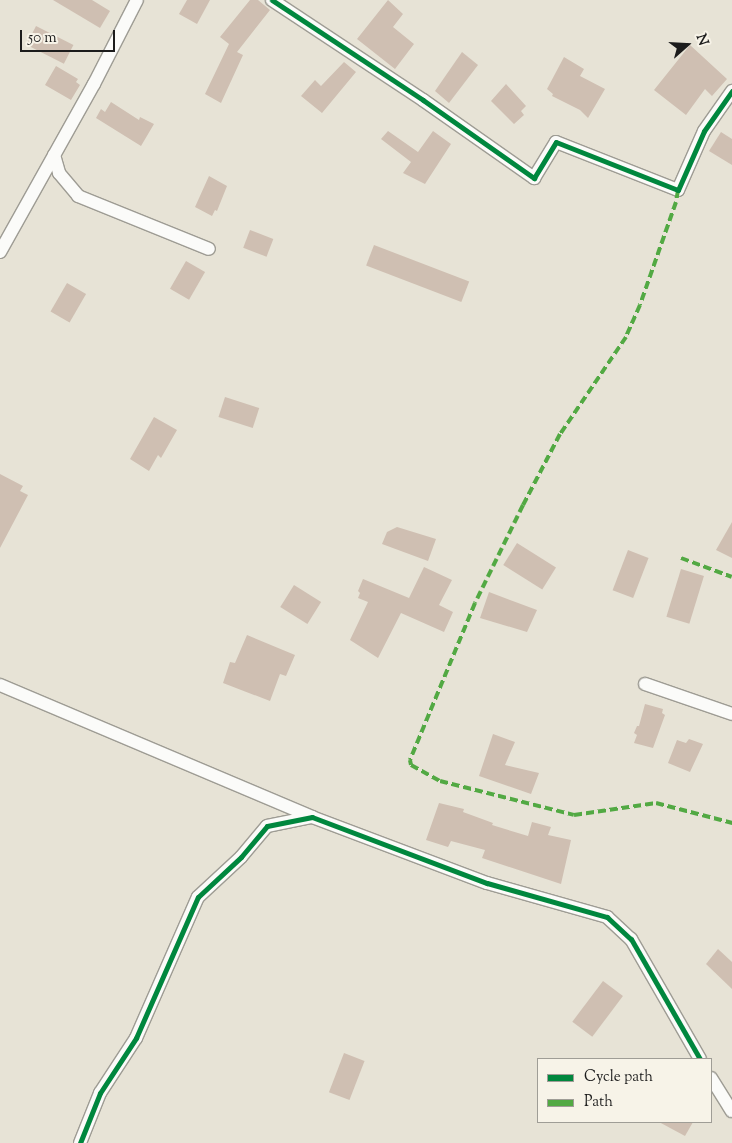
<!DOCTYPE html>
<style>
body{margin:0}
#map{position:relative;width:732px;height:1143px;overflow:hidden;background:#e7e3d6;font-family:"Sorts Mill Goudy",serif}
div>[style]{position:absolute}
.building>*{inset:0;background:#cfbfb2;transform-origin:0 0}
.roads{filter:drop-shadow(1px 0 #9e9c94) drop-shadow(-1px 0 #9e9c94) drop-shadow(0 1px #9e9c94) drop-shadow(0 -1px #9e9c94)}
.minor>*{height:12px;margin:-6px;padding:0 6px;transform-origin:6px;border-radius:6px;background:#fbfbf9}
.quiet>*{height:4px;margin-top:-2px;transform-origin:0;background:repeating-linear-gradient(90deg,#52a943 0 8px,transparent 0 12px)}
.cycleway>*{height:5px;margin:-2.5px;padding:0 2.5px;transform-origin:2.5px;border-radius:2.5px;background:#00873e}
span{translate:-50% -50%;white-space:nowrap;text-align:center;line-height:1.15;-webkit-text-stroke:4px #f7f3e8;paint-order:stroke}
.legend{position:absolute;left:537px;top:1058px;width:175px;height:65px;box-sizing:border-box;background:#f7f3e8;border:1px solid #9f9d96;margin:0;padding:6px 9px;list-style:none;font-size:15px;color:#1c1c1c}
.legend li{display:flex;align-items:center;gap:10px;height:25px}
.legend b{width:25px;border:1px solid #9f9d96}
.north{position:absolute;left:662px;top:20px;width:50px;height:50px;-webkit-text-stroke:4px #f7f3e8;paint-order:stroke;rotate:71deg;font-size:14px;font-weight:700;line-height:20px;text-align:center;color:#1c1c1c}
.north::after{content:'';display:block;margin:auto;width:18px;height:22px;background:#1c1c1c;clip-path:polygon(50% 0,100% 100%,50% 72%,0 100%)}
.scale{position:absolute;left:20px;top:30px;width:95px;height:22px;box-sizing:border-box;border:2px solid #1c1c1c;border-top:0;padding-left:6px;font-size:15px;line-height:18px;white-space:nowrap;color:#1c1c1c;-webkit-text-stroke:4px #f7f3e8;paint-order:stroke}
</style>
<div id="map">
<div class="building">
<i style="clip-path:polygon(53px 0,92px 0,110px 11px,100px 28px)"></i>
<i style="clip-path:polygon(187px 0,210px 0,197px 24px,179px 14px)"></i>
<i style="clip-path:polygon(250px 0,258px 0,270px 10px,237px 52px,243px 55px,221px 103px,205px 94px,229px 44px,220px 37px)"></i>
<i style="clip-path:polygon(388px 0,403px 14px,393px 27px,414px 44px,395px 69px,357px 39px)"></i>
<i style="left:36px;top:26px;width:42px;height:21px;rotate:27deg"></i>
<i style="clip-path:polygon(690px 45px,727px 79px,712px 96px,705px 89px,686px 115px,654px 90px)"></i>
<i style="clip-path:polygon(462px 52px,478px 65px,449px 103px,435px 91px)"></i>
<i style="clip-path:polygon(564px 57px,584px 69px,580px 76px,605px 89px,588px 118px,580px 110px,552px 96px,553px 94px,547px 89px)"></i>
<i style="clip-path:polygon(344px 62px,356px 72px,322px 113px,301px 96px,315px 80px,321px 86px)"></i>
<i style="clip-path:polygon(56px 66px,78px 79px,76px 82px,80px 85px,71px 100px,45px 85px)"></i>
<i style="clip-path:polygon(506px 84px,526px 106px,521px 111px,524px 115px,514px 124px,491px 101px)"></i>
<i style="clip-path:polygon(111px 102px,139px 120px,140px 117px,154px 124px,141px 146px,96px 118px,101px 109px,105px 112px)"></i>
<i style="clip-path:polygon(388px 131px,418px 152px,433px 131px,451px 144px,425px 184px,403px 173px,411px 162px,381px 139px)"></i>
<i style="clip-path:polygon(721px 132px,732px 139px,732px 165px,709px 151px)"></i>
<i style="clip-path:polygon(209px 176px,227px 186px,217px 211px,215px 210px,212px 216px,195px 207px)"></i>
<i style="left:250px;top:230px;width:25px;height:19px;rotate:21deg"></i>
<i style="left:374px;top:245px;width:102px;height:22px;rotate:21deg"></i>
<i style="left:186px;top:261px;width:22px;height:32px;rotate:30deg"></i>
<i style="left:67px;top:283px;width:22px;height:33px;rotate:30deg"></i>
<i style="left:225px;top:397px;width:36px;height:21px;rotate:18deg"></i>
<i style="clip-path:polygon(154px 417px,177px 430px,161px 458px,158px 455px,149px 471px,130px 459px)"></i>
<i style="clip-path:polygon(0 474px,23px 486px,20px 491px,28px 495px,0 548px)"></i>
<i style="clip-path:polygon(732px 522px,732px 558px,716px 550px)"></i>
<i style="clip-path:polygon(397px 527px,436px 539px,428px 561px,382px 544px,387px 532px)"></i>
<i style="left:517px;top:543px;width:46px;height:26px;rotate:32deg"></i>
<i style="left:628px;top:550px;width:22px;height:43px;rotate:21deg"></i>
<i style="clip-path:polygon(424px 567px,452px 580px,439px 605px,453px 612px,444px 632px,401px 613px,378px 658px,350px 640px,368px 602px,358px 598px,360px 593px,358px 591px,363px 579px,409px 598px)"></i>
<i style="left:681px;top:569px;width:24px;height:50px;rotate:17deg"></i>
<i style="left:294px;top:585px;width:32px;height:26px;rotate:32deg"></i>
<i style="clip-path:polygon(489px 592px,537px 610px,527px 632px,480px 618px)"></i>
<i style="clip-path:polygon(247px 635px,295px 655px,286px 676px,280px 674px,270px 701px,223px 683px,230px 662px,235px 663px)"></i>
<i style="clip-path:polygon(645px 704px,663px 709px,662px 713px,665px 715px,653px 748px,634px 743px,637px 735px,634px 733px,637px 726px,639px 726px)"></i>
<i style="clip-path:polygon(493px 734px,515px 742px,505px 765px,539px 773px,531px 794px,479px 776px)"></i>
<i style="clip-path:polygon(689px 739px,703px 744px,690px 772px,668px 763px,677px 740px,686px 743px)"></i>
<i style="clip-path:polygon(439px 803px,464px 809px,463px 812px,493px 823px,492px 825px,528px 836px,532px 822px,551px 827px,548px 835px,571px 840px,561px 884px,482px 858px,485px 850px,451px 841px,448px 847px,426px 840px)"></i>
<i style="clip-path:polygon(718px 949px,732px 962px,732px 989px,706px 964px)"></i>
<i style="left:603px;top:981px;width:25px;height:51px;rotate:37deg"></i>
<i style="left:344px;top:1053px;width:22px;height:42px;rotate:21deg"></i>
<i style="clip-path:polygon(659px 1122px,693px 1122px,685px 1136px)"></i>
</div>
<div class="roads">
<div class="minor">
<i style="left:272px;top:0;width:181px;rotate:33.5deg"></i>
<i style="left:423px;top:100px;width:136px;rotate:35.1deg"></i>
<i style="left:534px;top:178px;width:42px;rotate:-58.6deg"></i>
<i style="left:556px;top:142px;width:131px;rotate:21.5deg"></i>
<i style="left:678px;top:190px;width:64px;rotate:-66.2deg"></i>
<i style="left:704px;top:131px;width:49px;rotate:-55deg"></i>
<i style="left:54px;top:155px;width:19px;rotate:74deg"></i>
<i style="left:59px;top:173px;width:30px;rotate:50deg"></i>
<i style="left:78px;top:196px;width:141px;rotate:22deg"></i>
<i style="left:0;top:252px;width:193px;rotate:-60.8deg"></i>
<i style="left:94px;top:84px;width:94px;rotate:-62.9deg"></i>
<i style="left:645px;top:684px;width:92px;rotate:19deg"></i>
<i style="left:0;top:685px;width:339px;rotate:22.9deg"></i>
<i style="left:711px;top:1078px;width:39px;rotate:58deg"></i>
<i style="left:80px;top:1143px;width:54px;rotate:-68.2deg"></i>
<i style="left:100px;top:1093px;width:66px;rotate:-56.8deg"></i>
<i style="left:136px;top:1038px;width:154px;rotate:-66.3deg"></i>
<i style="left:198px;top:897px;width:59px;rotate:-42.9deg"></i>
<i style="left:241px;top:857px;width:40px;rotate:-50deg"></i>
<i style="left:267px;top:826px;width:46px;rotate:-11.3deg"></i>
<i style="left:312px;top:817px;width:187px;rotate:20.7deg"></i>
<i style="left:487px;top:883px;width:125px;rotate:15.8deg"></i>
<i style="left:607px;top:917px;width:33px;rotate:43deg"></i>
<i style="left:631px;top:939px;width:138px;rotate:60.1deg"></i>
</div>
</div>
<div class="quiet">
<i style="left:678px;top:190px;width:12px;rotate:99deg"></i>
<i style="left:676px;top:202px;width:109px;rotate:109.3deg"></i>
<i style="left:640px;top:305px;width:35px;rotate:114deg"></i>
<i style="left:626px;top:337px;width:117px;rotate:124.2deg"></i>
<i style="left:560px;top:434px;width:80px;rotate:117.5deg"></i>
<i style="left:523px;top:505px;width:109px;rotate:116.1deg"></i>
<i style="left:475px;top:603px;width:170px;rotate:112.5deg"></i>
<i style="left:410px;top:760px;width:5px;rotate:79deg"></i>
<i style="left:411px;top:765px;width:33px;rotate:29deg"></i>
<i style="left:440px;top:781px;width:138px;rotate:14.2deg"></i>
<i style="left:574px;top:815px;width:83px;rotate:-8.3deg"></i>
<i style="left:656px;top:803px;width:79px;rotate:14.7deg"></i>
<i style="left:681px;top:558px;width:54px;rotate:20.4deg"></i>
</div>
<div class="cycleway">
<i style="left:272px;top:0;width:181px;rotate:33.5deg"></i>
<i style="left:423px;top:100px;width:136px;rotate:35.1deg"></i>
<i style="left:534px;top:178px;width:42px;rotate:-58.6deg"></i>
<i style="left:556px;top:142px;width:131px;rotate:21.5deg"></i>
<i style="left:678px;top:190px;width:64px;rotate:-66.2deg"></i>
<i style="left:704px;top:131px;width:49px;rotate:-55deg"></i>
<i style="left:80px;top:1143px;width:54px;rotate:-68.2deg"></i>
<i style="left:100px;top:1093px;width:66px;rotate:-56.8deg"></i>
<i style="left:136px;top:1038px;width:154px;rotate:-66.3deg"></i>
<i style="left:198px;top:897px;width:59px;rotate:-42.9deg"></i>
<i style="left:241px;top:857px;width:40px;rotate:-50deg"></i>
<i style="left:267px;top:826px;width:46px;rotate:-11.3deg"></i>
<i style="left:312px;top:817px;width:187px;rotate:20.7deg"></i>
<i style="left:487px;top:883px;width:125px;rotate:15.8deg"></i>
<i style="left:607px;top:917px;width:33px;rotate:43deg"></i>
<i style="left:631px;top:939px;width:138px;rotate:60.1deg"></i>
</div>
<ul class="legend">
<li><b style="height:6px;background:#00873e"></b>Cycle path</li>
<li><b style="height:6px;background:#52a943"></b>Path</li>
</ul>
<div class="north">N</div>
<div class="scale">50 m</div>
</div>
